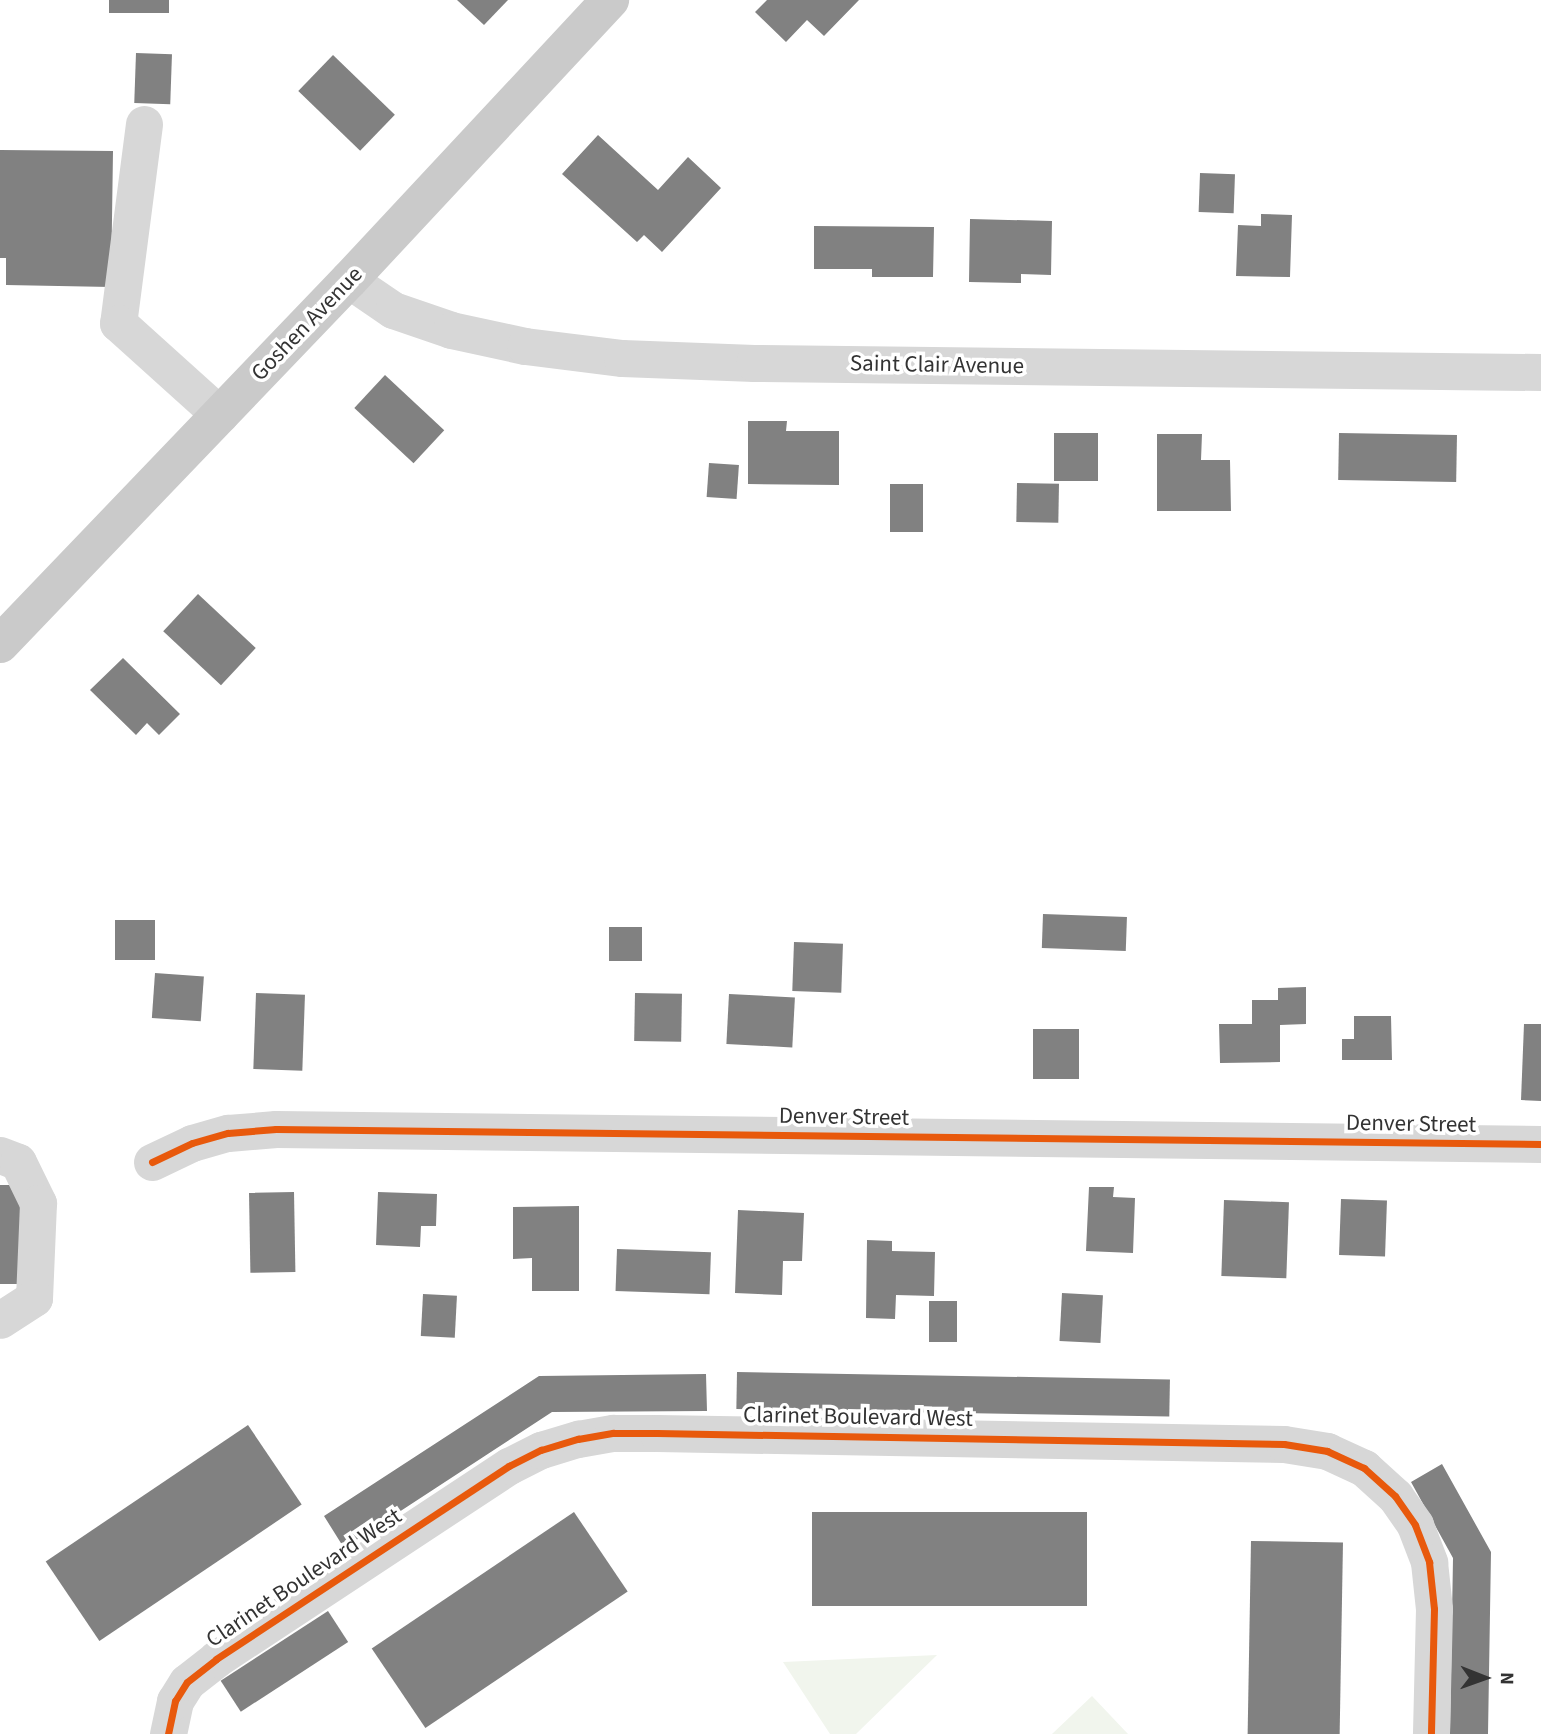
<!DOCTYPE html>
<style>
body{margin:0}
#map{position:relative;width:1541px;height:1734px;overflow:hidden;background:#fff;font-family:"Source Sans 3",sans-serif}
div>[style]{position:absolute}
.green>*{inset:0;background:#f1f5ed}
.building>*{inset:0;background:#818181;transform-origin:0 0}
.minor>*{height:37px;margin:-18.5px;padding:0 18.5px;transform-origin:18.5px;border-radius:18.5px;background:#d7d7d7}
.major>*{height:38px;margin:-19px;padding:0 19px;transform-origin:19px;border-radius:19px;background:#cacaca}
.cycleway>*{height:7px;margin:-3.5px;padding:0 3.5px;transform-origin:3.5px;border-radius:3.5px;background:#e8590c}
span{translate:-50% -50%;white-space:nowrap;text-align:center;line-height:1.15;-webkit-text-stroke:7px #fff;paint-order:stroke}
.street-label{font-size:23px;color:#333}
.north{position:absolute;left:1450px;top:1643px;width:70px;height:70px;-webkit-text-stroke:5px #fff;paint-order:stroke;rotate:91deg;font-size:19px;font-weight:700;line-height:28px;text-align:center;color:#333}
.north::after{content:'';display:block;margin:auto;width:24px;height:32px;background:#333;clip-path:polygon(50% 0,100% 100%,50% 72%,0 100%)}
</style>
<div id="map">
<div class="green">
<i style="clip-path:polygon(937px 1655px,856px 1734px,830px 1734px,783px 1662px)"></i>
<i style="clip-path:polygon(1092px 1696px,1128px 1734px,1052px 1734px)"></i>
</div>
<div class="building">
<i style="left:109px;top:0;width:60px;height:13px"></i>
<i style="clip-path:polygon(457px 0,508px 0,484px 25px)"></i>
<i style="clip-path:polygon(767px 0,859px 0,824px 36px,807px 20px,786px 42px,755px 12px)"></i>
<i style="left:136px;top:53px;width:36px;height:50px;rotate:2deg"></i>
<i style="left:333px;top:55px;width:86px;height:50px;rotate:44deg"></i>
<i style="clip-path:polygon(598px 135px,658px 190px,688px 157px,721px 188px,662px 252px,644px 235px,637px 242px,562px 174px)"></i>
<i style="clip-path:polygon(0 150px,113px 151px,111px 287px,6px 285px,6px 258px,0 258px)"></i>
<i style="left:1200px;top:173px;width:35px;height:39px;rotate:2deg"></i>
<i style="clip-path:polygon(1261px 214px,1292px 215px,1290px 277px,1236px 276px,1238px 225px,1261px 226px)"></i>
<i style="clip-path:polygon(970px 219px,1052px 221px,1051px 275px,1021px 274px,1021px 283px,969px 282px)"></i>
<i style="clip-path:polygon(814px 226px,934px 227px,933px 277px,872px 277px,872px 269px,814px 269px)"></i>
<i style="left:385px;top:375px;width:81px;height:45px;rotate:43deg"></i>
<i style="clip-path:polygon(748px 421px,787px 421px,786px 431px,839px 431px,839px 485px,748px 484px)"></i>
<i style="left:1054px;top:433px;width:44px;height:48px"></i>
<i style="left:1339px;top:433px;width:118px;height:47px;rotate:1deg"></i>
<i style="clip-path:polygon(1157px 434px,1202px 434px,1201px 460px,1230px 460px,1231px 511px,1157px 511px)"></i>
<i style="left:709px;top:463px;width:30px;height:34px;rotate:4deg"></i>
<i style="left:1017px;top:483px;width:42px;height:39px;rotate:1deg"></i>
<i style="left:890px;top:484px;width:33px;height:48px"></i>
<i style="left:198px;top:594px;width:79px;height:51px;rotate:43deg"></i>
<i style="clip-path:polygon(123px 658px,180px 714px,159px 735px,147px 723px,136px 735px,90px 690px)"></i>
<i style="left:1043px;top:914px;width:84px;height:34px;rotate:2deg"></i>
<i style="left:115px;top:920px;width:40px;height:40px"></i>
<i style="left:609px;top:927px;width:33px;height:34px"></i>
<i style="left:794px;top:942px;width:49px;height:49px;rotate:2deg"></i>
<i style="left:155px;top:973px;width:49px;height:45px;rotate:4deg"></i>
<i style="clip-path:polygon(1306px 987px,1306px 1024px,1280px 1025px,1280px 1062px,1220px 1063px,1219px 1024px,1252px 1024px,1252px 1000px,1278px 1000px,1278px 988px)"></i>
<i style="left:256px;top:993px;width:49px;height:76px;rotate:2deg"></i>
<i style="left:635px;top:993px;width:47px;height:48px;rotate:1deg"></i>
<i style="left:729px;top:994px;width:66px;height:50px;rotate:3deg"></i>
<i style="clip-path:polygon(1354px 1016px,1391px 1016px,1392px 1060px,1342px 1060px,1342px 1039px,1354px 1039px)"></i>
<i style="clip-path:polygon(1524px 1024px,1541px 1024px,1541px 1101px,1521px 1100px)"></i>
<i style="left:1033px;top:1029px;width:46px;height:50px"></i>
<i style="left:0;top:1185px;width:25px;height:99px"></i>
<i style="clip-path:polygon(1089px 1187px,1114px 1187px,1113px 1197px,1135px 1198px,1133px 1253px,1086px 1251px)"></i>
<i style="left:294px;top:1192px;width:80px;height:45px;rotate:89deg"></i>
<i style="clip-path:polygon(378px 1192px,437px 1194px,436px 1226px,421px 1226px,420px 1247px,376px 1245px)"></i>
<i style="left:1341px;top:1199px;width:46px;height:56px;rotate:2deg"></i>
<i style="left:1224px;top:1200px;width:65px;height:76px;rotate:2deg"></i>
<i style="clip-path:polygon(579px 1206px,579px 1291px,532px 1291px,532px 1258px,513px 1259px,513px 1207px)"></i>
<i style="clip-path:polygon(738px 1210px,804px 1213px,802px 1261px,783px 1261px,782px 1295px,735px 1293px)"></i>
<i style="clip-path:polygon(867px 1240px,892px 1241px,892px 1251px,935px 1252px,934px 1296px,896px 1295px,895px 1319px,866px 1318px)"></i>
<i style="left:617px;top:1249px;width:94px;height:42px;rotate:2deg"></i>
<i style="left:1062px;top:1293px;width:41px;height:48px;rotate:3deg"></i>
<i style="left:423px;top:1294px;width:34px;height:42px;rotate:3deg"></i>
<i style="left:929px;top:1301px;width:28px;height:41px"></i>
<i style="left:737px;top:1372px;width:433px;height:37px;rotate:1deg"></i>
<i style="clip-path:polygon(706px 1374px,707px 1411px,552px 1412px,344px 1548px,324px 1516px,539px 1376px)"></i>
<i style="left:248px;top:1425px;width:96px;height:244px;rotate:56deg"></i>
<i style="clip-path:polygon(1442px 1464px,1491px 1552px,1488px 1734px,1450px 1734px,1453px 1558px,1411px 1482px)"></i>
<i style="left:574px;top:1512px;width:96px;height:244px;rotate:56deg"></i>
<i style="left:812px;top:1512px;width:275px;height:94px"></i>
<i style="left:1251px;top:1541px;width:92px;height:193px;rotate:1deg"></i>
<i style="left:328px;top:1611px;width:37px;height:128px;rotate:57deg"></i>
</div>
<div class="minor">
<i style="left:144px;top:124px;width:201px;rotate:97.4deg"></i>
<i style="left:118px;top:323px;width:137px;rotate:42deg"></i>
<i style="left:349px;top:280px;width:53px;rotate:34.3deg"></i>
<i style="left:393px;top:310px;width:61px;rotate:19deg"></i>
<i style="left:451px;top:330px;width:76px;rotate:12.2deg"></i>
<i style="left:525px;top:346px;width:98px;rotate:7.1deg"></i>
<i style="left:622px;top:358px;width:132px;rotate:2.2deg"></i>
<i style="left:754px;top:363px;width:787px;rotate:0.66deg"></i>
<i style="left:0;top:1155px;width:19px;rotate:21deg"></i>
<i style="left:18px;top:1162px;width:46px;rotate:64deg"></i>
<i style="left:38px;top:1203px;width:95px;rotate:92.4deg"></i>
<i style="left:34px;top:1298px;width:40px;rotate:147.1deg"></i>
<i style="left:152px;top:1162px;width:44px;rotate:-25.4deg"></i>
<i style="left:192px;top:1143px;width:37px;rotate:-16deg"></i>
<i style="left:228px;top:1133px;width:48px;rotate:-4.8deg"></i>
<i style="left:276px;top:1129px;width:1265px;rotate:0.68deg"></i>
<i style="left:168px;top:1734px;width:34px;rotate:-78deg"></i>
<i style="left:175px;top:1701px;width:22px;rotate:-58deg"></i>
<i style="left:187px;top:1682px;width:37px;rotate:-38deg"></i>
<i style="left:216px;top:1659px;width:351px;rotate:-33.4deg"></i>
<i style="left:509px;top:1466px;width:36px;rotate:-27deg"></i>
<i style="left:541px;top:1450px;width:39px;rotate:-17deg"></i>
<i style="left:578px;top:1439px;width:36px;rotate:-10deg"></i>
<i style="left:613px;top:1433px;width:44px"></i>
<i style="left:657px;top:1433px;width:627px;rotate:1.01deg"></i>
<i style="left:1284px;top:1444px;width:44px;rotate:9.2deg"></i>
<i style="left:1327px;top:1451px;width:41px;rotate:24.7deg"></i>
<i style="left:1364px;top:1468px;width:42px;rotate:42.1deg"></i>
<i style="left:1395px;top:1496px;width:35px;rotate:55deg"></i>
<i style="left:1415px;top:1525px;width:40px;rotate:69deg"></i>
<i style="left:1429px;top:1562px;width:47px;rotate:83.9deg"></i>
<i style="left:1434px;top:1609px;width:125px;rotate:91.4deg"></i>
</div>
<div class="major">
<i style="left:0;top:644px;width:504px;rotate:-46.21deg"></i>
<i style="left:349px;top:280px;width:383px;rotate:-47deg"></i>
</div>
<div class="cycleway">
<i style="left:152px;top:1162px;width:44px;rotate:-25.4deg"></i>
<i style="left:192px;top:1143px;width:37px;rotate:-16deg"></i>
<i style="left:228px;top:1133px;width:48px;rotate:-4.8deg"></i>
<i style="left:276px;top:1129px;width:1265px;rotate:0.68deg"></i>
<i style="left:168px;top:1734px;width:34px;rotate:-78deg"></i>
<i style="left:175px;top:1701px;width:22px;rotate:-58deg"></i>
<i style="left:187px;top:1682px;width:37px;rotate:-38deg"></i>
<i style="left:216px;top:1659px;width:351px;rotate:-33.4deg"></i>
<i style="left:509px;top:1466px;width:36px;rotate:-27deg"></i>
<i style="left:541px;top:1450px;width:39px;rotate:-17deg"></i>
<i style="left:578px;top:1439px;width:36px;rotate:-10deg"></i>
<i style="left:613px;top:1433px;width:44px"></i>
<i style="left:657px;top:1433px;width:627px;rotate:1.01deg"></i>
<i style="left:1284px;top:1444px;width:44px;rotate:9.2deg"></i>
<i style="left:1327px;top:1451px;width:41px;rotate:24.7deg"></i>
<i style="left:1364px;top:1468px;width:42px;rotate:42.1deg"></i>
<i style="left:1395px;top:1496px;width:35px;rotate:55deg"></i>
<i style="left:1415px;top:1525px;width:40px;rotate:69deg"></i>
<i style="left:1429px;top:1562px;width:47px;rotate:83.9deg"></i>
<i style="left:1434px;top:1609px;width:125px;rotate:91.4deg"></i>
</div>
<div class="street-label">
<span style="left:307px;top:324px;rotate:-46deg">Goshen Avenue</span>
<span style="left:937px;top:365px;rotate:1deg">Saint Clair Avenue</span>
<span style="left:844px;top:1117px;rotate:1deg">Denver Street</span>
<span style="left:1411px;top:1124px;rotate:1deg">Denver Street</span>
<span style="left:858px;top:1417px;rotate:1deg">Clarinet Boulevard West</span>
<span style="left:304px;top:1578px;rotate:-34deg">Clarinet Boulevard West</span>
</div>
<div class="north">N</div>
</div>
